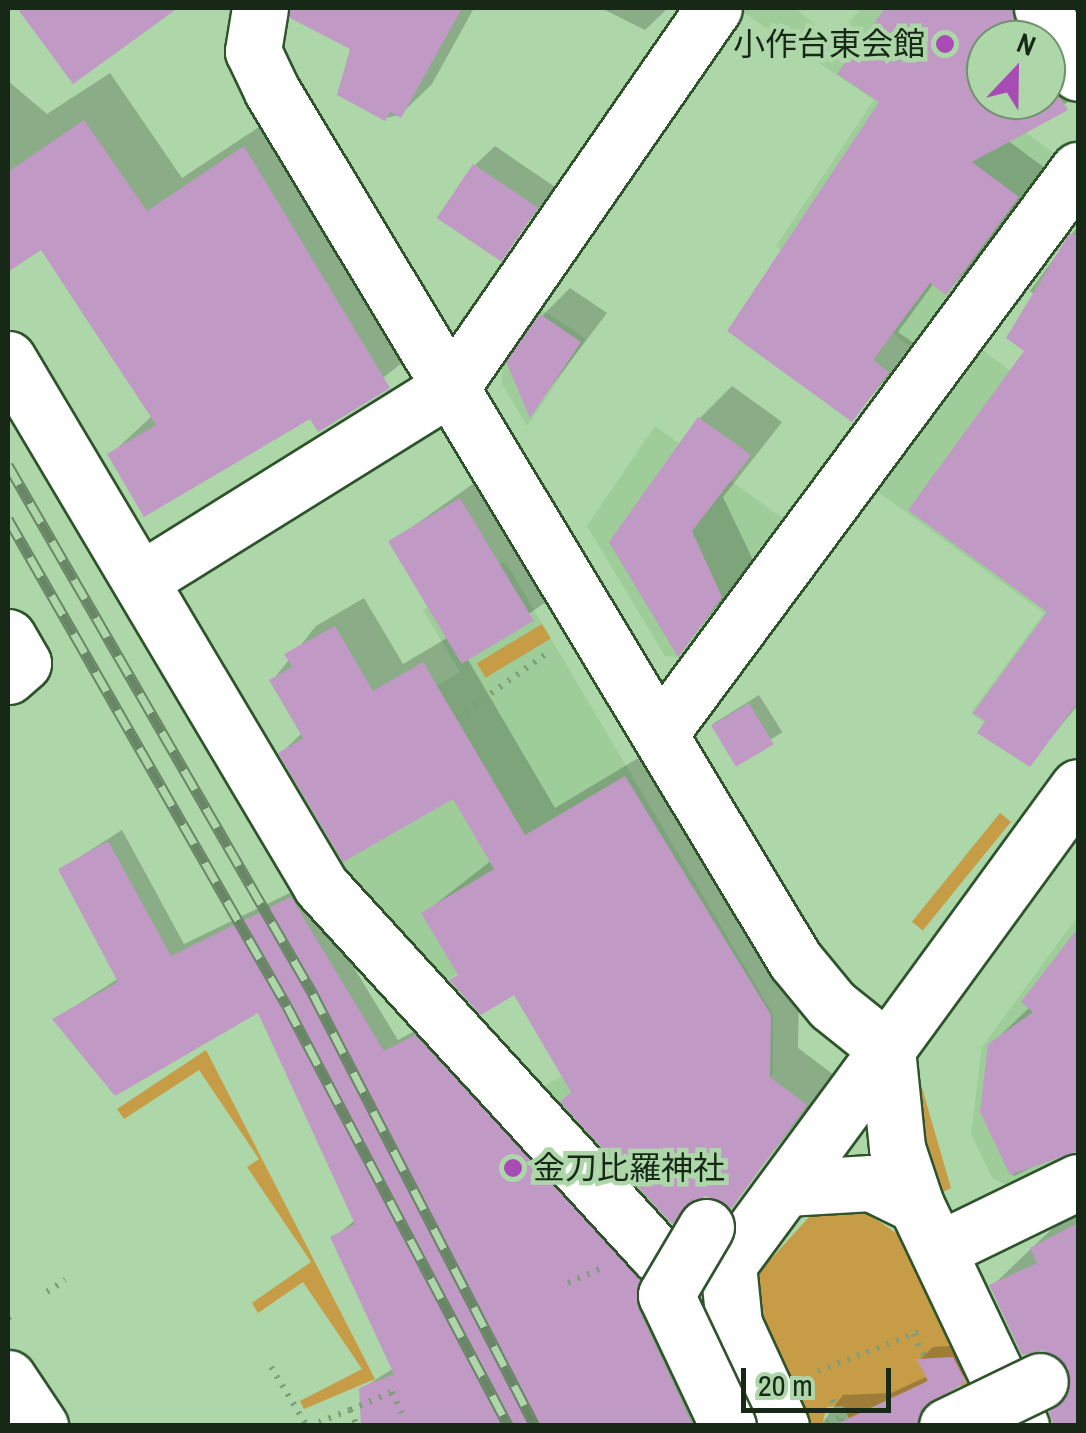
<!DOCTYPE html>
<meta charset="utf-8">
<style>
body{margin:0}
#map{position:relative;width:1086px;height:1433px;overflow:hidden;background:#add7a9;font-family:"Archivo Narrow","Noto Sans JP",sans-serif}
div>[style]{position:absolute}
.built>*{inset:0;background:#9ecd9a}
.green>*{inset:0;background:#c79c46;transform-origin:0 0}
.shadow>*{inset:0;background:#0003;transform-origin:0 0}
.building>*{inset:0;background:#c099c5;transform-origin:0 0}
.path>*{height:6px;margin-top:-3px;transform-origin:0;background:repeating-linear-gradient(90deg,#7d9f7a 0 2.5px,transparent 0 10.5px)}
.roads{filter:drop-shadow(2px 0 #2f542c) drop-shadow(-2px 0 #2f542c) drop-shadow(0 2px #2f542c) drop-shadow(0 -2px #2f542c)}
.street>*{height:55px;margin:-27.5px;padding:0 27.5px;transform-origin:27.5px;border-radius:27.5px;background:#fff}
.rail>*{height:11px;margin-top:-5.5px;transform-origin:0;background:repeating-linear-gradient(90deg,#add7a9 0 22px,#688665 0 44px);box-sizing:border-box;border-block:2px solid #688665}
.path-bridge>*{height:6px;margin-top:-3px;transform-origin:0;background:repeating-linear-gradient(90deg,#7d9f7a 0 2.5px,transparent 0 10.5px)}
.bridges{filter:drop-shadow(2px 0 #2f542c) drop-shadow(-2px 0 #2f542c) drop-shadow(0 2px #2f542c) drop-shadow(0 -2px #2f542c)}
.street-bridge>*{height:55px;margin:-27.5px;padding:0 27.5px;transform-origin:27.5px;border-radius:27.5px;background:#fff}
.dots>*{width:28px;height:28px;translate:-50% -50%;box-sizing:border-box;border:5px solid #add7a9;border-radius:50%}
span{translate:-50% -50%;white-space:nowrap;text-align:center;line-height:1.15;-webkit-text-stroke:9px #add7a9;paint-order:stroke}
.poi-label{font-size:32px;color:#182817}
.right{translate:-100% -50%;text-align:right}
.left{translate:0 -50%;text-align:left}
.frame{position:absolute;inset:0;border:10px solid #182817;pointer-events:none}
.north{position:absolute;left:966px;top:20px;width:100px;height:100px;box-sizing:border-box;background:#add7a9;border:2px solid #71916f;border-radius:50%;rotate:22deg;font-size:28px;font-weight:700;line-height:40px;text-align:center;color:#182817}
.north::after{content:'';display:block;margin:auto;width:35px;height:45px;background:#a84bb4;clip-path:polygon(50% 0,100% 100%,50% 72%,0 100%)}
.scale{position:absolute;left:741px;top:1368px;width:150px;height:45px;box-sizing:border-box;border:5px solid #182817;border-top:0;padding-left:12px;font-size:30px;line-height:35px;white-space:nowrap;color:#182817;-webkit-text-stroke:8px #add7a9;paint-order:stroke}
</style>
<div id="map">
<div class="built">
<i style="clip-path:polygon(795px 8px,833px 39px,862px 8px,1008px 8px,954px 80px,1058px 156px,915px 350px,776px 246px,874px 100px,738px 9px)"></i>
<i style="clip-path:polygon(540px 308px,586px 339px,527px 426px,502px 384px,502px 364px)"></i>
<i style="clip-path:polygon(974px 344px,1048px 398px,1078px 358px,1078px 660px,1015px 745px,971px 713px,1044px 613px,870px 486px)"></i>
<i style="clip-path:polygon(655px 426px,788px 522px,687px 658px,665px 656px,587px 526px)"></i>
<i style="clip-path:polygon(505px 561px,773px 1014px,773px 1074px,672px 1214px,651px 1215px,536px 1091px,688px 1003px,605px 885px,439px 985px,344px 882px,280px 778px,460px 672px,423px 610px)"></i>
<i style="clip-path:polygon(1078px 916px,1078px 1157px,1013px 1188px,993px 1179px,971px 1134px,982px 1047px)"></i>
</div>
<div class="green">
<i style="left:542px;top:624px;width:17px;height:76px;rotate:59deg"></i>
<i style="left:1000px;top:813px;width:14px;height:140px;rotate:39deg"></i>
<i style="clip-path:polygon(206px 1050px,375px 1379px,304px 1409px,300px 1401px,362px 1369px,303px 1282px,258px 1313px,252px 1303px,311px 1262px,247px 1167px,259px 1159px,199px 1070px,124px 1119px,117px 1109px)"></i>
<i style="clip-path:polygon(918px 1074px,951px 1188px,941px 1193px,922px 1152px)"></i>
<i style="clip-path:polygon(861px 1209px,899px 1235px,992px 1425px,975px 1415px,947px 1357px,923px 1369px,928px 1381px,849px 1418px,843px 1406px,827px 1407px,822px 1425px,811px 1425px,756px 1303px,760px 1271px,810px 1216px)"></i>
</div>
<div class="shadow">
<i style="clip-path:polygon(20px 8px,170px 8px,73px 80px)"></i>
<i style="clip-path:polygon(328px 8px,474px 8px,432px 84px,400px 115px,385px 118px,353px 48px,316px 29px)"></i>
<i style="clip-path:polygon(601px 8px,668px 8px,645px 30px)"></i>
<i style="clip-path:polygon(evenodd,888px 8px,1052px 8px,1078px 96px,1007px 140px,1045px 168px,974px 264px,946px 292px,934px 283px,898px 332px,915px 344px,852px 419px,883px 102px,841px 73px,888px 8px,986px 40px,1046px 40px,1046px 100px,986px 100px,986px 40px)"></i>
<i style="clip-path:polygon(110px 73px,182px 178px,280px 113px,423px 346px,319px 429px,311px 416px,110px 455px,153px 415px,42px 246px,19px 261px,8px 244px,8px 81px,47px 114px)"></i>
<i style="clip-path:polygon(495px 146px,555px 187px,501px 257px,475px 165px)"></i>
<i style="clip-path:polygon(1078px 226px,1078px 705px,1029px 764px,1050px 612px,1028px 351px,1038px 297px,1030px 291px)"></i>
<i style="clip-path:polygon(570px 288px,607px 313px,531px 413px,542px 316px)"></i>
<i style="clip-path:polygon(732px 386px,782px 422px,723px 497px,754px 562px,678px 653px,700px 418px)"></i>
<i style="clip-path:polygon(484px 476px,557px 594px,467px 658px,555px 808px,655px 748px,799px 985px,798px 1048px,834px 1075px,730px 1206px,574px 1092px,515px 992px,460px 974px,424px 913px,492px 860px,454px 795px,281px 753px,303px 732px,272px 681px,316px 626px,364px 598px,403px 664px,447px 638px,391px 542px)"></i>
<i style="left:759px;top:695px;width:44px;height:55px;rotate:58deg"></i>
<i style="clip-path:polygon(122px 830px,184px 944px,304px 886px,398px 1040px,429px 1023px,652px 1265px,717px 1426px,363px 1426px,361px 1389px,394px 1368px,333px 1238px,355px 1220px,259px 1010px,55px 1019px,119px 978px,61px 869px)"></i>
<i style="clip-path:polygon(1078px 929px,1078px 1145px,1014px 1176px,982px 1111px,990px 1045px,1030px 1007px,1024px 1002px)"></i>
<i style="clip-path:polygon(1078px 1204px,1078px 1426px,1058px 1426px,1052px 1412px,1069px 1395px,1071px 1367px,992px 1286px)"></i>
<i style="clip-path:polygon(966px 1345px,977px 1367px,937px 1393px,928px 1408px,937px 1426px,820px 1426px,843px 1395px,891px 1393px,928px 1376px,920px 1359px,933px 1347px)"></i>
</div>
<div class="building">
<i style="clip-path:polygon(17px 8px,178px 8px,73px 84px)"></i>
<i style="clip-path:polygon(290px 8px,462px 8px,401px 118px,390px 112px,385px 121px,337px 95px,350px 49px,290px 18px)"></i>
<i style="clip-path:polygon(885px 8px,1011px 8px,1024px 40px,986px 40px,986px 100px,1046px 100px,1046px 80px,1068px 110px,972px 162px,1019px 197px,946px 295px,930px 283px,873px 360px,889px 372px,852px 422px,727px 331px,879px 102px,837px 74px)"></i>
<i style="clip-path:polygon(84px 120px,147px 211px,244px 146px,390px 388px,318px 432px,310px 419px,144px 517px,107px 454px,156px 425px,41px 250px,8px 272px,8px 172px)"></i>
<i style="left:473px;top:164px;width:78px;height:65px;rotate:34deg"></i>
<i style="clip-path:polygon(1069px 234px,1078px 235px,1078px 702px,1030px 767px,977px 733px,985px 721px,973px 713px,1047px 612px,908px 510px,1024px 351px,1006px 338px)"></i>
<i style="clip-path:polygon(540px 314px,581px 342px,530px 418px,506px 362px)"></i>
<i style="clip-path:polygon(698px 417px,751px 455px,692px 531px,722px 597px,678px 657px,609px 542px)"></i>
<i style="left:460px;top:498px;width:143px;height:84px;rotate:59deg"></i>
<i style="clip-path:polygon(335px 626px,373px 691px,423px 662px,525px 835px,625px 776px,771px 1015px,770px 1077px,807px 1105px,731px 1209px,705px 1196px,672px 1224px,560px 1102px,571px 1092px,514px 995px,481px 1015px,449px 980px,458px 975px,421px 913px,494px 869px,453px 799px,343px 862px,278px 753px,303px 738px,269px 680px,292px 667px,284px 654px)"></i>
<i style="left:749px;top:703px;width:48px;height:44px;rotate:59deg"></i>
<i style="clip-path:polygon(108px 841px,171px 956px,291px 897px,384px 1051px,415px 1035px,640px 1278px,638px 1308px,693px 1426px,361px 1426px,359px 1388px,394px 1374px,330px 1237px,355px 1224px,258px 1013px,115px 1096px,52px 1019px,118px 982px,58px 869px)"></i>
<i style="clip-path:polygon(1078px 928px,1078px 1151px,1010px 1175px,980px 1112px,988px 1044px,1033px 1012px,1021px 1002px)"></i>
<i style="clip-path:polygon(1078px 1223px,1078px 1426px,1054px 1426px,1049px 1412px,1066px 1398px,1068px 1368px,1043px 1350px,1022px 1355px,989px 1285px,1037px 1263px,1030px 1248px)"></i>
<i style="clip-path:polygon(953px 1357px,966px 1382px,922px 1408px,916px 1426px,833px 1426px,928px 1381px,917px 1359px)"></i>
</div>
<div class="path">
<i style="left:457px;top:718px;width:115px;rotate:-35.8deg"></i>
<i style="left:568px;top:1283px;width:36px;rotate:-24deg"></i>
<i style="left:47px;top:1292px;width:22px;rotate:-34deg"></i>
<i style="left:8px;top:1318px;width:5px;rotate:-37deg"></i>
<i style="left:913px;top:1334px;width:31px;rotate:63deg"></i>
<i style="left:271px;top:1367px;width:69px;rotate:58.6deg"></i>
<i style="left:818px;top:1371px;width:110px;rotate:-21.2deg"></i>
<i style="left:832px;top:1400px;width:29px;rotate:65deg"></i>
<i style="left:350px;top:1410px;width:46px;rotate:-23.2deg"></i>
<i style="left:392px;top:1392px;width:23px;rotate:65deg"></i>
<i style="left:309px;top:1426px;width:44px;rotate:-21.3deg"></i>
<i style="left:350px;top:1410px;width:17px;rotate:66deg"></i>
</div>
<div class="roads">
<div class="street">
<i style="left:260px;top:8px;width:44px;rotate:99.2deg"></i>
<i style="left:253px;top:51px;width:44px;rotate:64.6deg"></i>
<i style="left:272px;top:91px;width:1014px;rotate:58.96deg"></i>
<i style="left:795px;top:960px;width:58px;rotate:50.6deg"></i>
<i style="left:832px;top:1005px;width:70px;rotate:38.7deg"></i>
<i style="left:887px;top:1049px;width:324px;rotate:-53.9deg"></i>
<i style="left:1042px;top:8px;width:74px;rotate:61deg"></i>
<i style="left:8px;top:359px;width:613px;rotate:59.29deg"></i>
<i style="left:321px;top:886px;width:498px;rotate:47.6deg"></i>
<i style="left:657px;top:1254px;width:72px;rotate:8.8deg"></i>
<i style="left:142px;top:579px;width:365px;rotate:-31.9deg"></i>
<i style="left:452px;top:386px;width:460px;rotate:-55.3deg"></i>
<i style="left:8px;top:637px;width:30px;rotate:60deg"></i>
<i style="left:23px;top:663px;width:20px;rotate:139deg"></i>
<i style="left:661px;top:732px;width:700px;rotate:-53.42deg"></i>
<i style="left:786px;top:1188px;width:85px;rotate:-3.4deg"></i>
<i style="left:871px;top:1183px;width:50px;rotate:26.1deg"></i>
<i style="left:938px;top:1250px;width:156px;rotate:-25.9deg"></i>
<i style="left:8px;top:1378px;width:58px;rotate:56.3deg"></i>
<i style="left:781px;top:1426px;width:112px;rotate:-114.7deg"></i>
<i style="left:734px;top:1324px;width:59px;rotate:-95.8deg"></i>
<i style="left:728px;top:1265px;width:268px;rotate:-53.6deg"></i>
<i style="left:887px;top:1049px;width:100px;rotate:84.2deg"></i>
<i style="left:897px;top:1148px;width:60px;rotate:71.6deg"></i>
<i style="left:916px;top:1205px;width:245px;rotate:64.6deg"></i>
</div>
</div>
<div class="rail">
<i style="left:8px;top:465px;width:611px;rotate:60.03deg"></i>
<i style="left:313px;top:994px;width:486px;rotate:62.8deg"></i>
<i style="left:8px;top:519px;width:561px;rotate:60.19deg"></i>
<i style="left:287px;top:1006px;width:475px;rotate:62.2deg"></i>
</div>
<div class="path-bridge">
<i style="left:827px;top:1423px;width:14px;rotate:-25deg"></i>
</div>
<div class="bridges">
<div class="street-bridge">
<i style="left:706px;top:1227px;width:79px;rotate:120.5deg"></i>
<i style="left:666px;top:1295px;width:145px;rotate:64.7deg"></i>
<i style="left:947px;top:1426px;width:103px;rotate:-25.8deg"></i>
</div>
</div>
<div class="dots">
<i style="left:945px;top:44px;background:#a84bb4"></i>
<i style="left:513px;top:1168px;background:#a84bb4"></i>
</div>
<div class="poi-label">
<span class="right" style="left:925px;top:44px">小作台東会館</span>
<span class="left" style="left:533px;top:1168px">金刀比羅神社</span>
</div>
<div class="frame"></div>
<div class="north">N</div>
<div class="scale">20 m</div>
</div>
